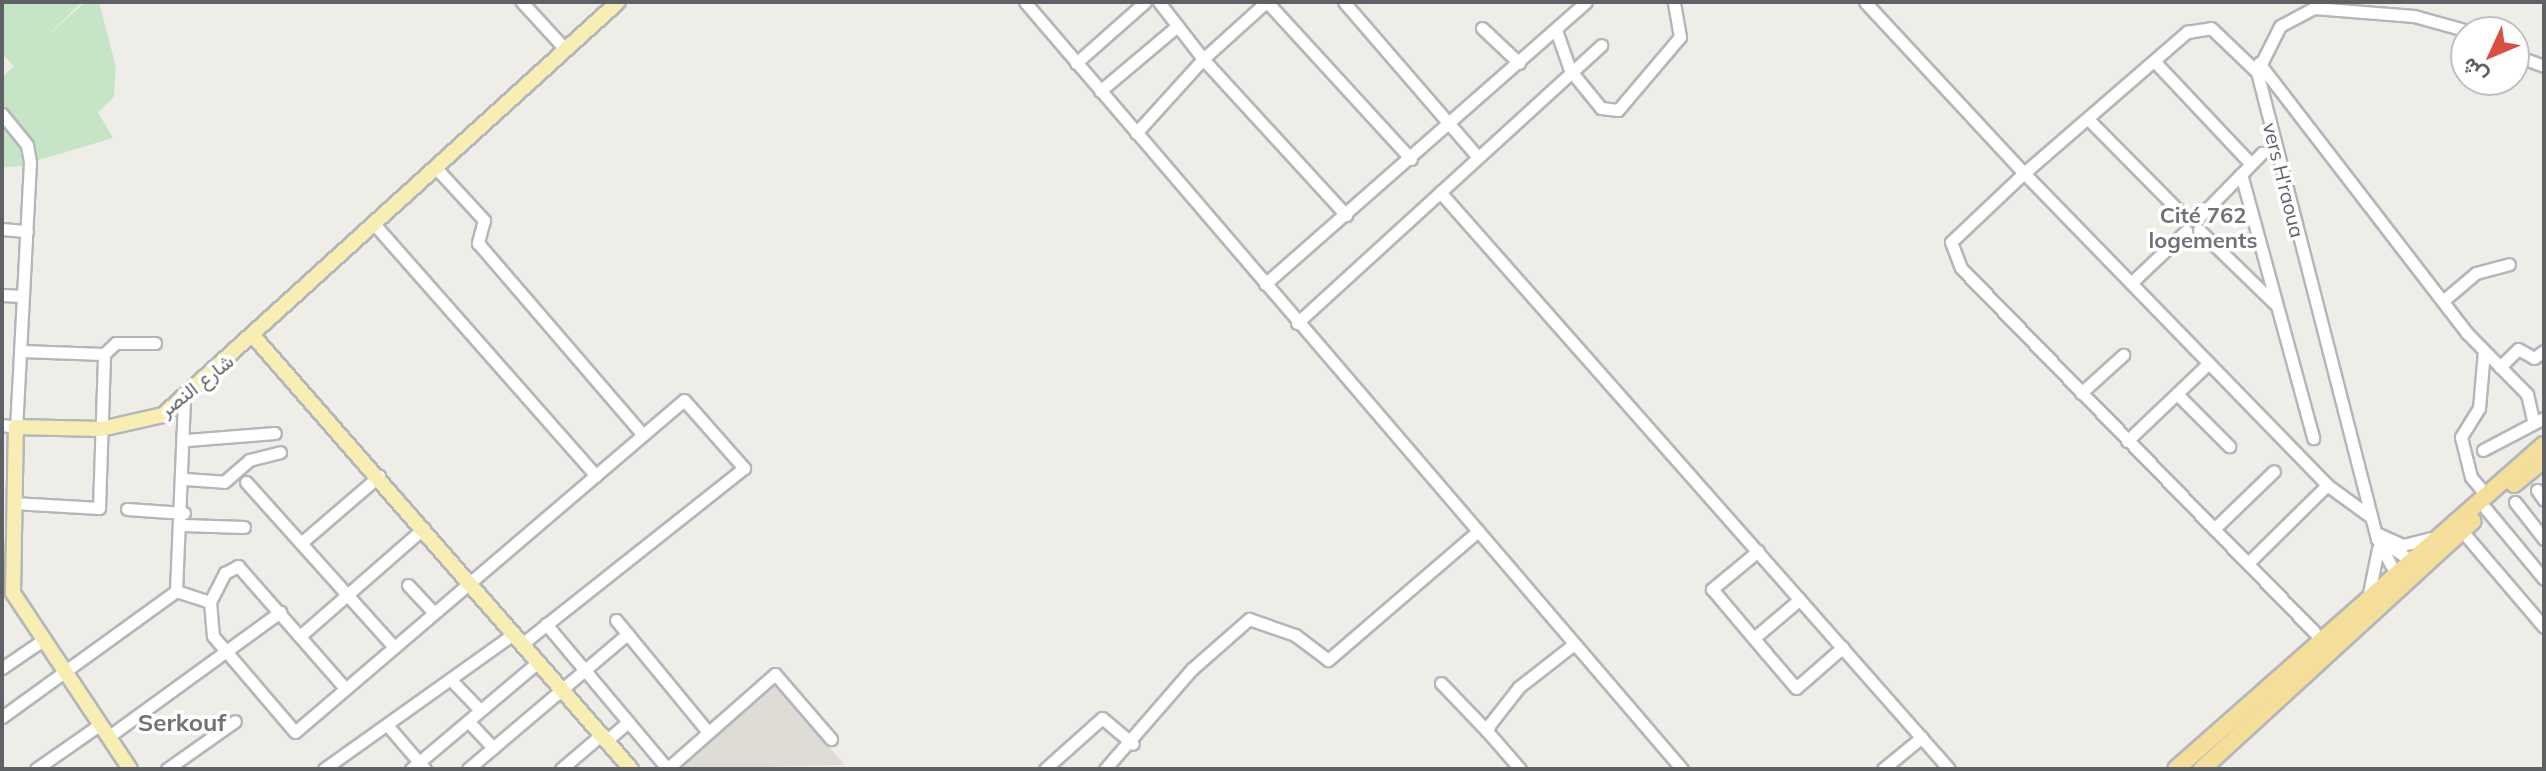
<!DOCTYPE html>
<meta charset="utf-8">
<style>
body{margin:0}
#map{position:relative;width:2546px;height:771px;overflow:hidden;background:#efede7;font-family:Mulish,Vazirmatn,sans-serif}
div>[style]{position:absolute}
.education>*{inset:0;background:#dfdcd5}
.green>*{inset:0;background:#c6e4c6}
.roads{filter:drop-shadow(2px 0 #b4b7ba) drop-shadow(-2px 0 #b4b7ba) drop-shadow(0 2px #b4b7ba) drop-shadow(0 -2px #b4b7ba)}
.minor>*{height:11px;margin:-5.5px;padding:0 5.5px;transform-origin:5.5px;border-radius:5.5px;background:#fff}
.major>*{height:14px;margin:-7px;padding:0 7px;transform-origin:7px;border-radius:7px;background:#f8eeb3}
.highway>*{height:16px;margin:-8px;padding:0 8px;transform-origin:8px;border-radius:8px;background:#f4de99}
span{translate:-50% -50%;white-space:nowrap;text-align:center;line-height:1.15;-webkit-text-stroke:7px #fff;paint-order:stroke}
.street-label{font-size:20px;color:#5e6266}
.neighbourhood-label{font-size:22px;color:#6f7378;font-weight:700}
.quarter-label{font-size:24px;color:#6f7378;font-weight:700}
.frame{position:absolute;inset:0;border:4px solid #5e6266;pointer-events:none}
.north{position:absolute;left:2450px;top:16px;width:80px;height:80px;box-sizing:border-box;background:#fff;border:2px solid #bfc0c2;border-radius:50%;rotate:226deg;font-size:22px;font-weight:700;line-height:32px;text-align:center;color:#5e6266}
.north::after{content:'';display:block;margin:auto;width:28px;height:36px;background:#db4f41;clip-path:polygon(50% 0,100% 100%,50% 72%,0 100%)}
</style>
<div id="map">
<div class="education">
<i style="clip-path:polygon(771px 682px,845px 765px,674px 769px)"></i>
</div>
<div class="green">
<i style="clip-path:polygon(2px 2px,82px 2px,15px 67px,2px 54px)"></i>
<i style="clip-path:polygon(85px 2px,99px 2px,116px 67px,114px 97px,98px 112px,113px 138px,35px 161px,30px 139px,2px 106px,2px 77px)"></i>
<i style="clip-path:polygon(2px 123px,19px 142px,23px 166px,2px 167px)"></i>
</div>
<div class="roads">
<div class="minor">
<i style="left:522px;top:2px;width:64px;rotate:47.5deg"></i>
<i style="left:1025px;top:2px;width:1010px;rotate:49.42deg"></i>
<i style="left:1159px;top:2px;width:72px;rotate:52.3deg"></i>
<i style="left:1203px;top:59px;width:85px;rotate:-42.1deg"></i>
<i style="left:1267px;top:2px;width:213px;rotate:47.5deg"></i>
<i style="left:1344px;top:2px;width:203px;rotate:49.2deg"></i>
<i style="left:1865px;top:2px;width:233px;rotate:47.1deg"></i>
<i style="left:2024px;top:173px;width:216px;rotate:-40.9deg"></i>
<i style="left:2187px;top:32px;width:24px;rotate:-9deg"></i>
<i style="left:2211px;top:28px;width:64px;rotate:43.7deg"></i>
<i style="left:1482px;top:28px;width:51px;rotate:43.4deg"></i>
<i style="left:1556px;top:30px;width:42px;rotate:70.7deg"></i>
<i style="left:1570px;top:70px;width:49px;rotate:50.8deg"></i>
<i style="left:1601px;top:108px;width:17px;rotate:7deg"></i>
<i style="left:1618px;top:110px;width:96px;rotate:-49.7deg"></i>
<i style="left:1680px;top:37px;width:36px;rotate:-100deg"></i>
<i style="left:2514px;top:55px;width:32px;rotate:20deg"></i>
<i style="left:2154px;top:61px;width:141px;rotate:46.7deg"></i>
<i style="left:1076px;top:63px;width:92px;rotate:-41.5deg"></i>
<i style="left:2259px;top:63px;width:341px;rotate:52.4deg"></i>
<i style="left:2467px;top:333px;width:86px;rotate:45.5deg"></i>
<i style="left:2527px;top:394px;width:28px;rotate:77deg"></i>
<i style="left:1100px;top:91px;width:99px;rotate:-40.1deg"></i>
<i style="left:2px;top:114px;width:40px;rotate:51deg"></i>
<i style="left:27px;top:145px;width:17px;rotate:80deg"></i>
<i style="left:30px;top:162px;width:265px;rotate:93deg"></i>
<i style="left:16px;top:427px;width:14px;rotate:-172deg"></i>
<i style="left:2088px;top:119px;width:138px;rotate:45.3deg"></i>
<i style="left:1136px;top:133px;width:100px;rotate:-47.8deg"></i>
<i style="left:1203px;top:59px;width:212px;rotate:47.5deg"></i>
<i style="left:436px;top:168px;width:71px;rotate:47.3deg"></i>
<i style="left:484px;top:220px;width:24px;rotate:105deg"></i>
<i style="left:478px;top:243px;width:253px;rotate:49.3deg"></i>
<i style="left:2241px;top:174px;width:274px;rotate:74.7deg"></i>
<i style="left:1440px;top:192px;width:769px;rotate:48.58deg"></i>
<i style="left:2199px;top:217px;width:90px;rotate:-45.5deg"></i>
<i style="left:375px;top:225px;width:334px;rotate:48.6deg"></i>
<i style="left:2px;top:229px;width:25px;rotate:5deg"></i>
<i style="left:2199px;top:230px;width:107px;rotate:44.2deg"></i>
<i style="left:2131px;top:283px;width:76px;rotate:-43.4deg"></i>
<i style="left:1265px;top:284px;width:427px;rotate:-41.3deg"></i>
<i style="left:2px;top:295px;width:21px;rotate:3deg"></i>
<i style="left:2444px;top:300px;width:42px;rotate:-40.2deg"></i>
<i style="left:2476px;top:273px;width:34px;rotate:-15deg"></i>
<i style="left:1297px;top:323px;width:412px;rotate:-42.4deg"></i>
<i style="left:2484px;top:351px;width:57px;rotate:95deg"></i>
<i style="left:2479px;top:408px;width:34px;rotate:122deg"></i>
<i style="left:2461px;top:437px;width:41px;rotate:76deg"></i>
<i style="left:2471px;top:477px;width:23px;rotate:50deg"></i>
<i style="left:104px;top:354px;width:16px;rotate:-43deg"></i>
<i style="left:116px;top:343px;width:39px"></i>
<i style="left:2500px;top:367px;width:25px;rotate:-45deg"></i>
<i style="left:2518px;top:349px;width:18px;rotate:29deg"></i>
<i style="left:2534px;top:358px;width:12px;rotate:-35deg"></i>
<i style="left:2081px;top:393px;width:57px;rotate:-42.1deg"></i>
<i style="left:2177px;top:394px;width:74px;rotate:45deg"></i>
<i style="left:187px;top:440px;width:88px;rotate:-4.5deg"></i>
<i style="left:2127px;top:441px;width:113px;rotate:-43.6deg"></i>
<i style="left:2483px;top:450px;width:69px;rotate:-27.7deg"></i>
<i style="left:185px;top:479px;width:39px;rotate:4deg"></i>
<i style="left:224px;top:482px;width:33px;rotate:-41deg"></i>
<i style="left:249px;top:460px;width:32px;rotate:-14deg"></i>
<i style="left:246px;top:482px;width:219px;rotate:48.1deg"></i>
<i style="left:2537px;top:490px;width:12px;rotate:55deg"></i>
<i style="left:2515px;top:502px;width:47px;rotate:51.9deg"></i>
<i style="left:13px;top:503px;width:86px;rotate:3.3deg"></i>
<i style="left:99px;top:508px;width:154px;rotate:-88.1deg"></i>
<i style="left:104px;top:354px;width:83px;rotate:-177.9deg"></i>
<i style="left:127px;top:509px;width:57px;rotate:4deg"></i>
<i style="left:2486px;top:509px;width:91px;rotate:50.4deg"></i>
<i style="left:183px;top:525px;width:61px;rotate:1.9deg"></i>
<i style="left:2214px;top:529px;width:83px;rotate:-44deg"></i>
<i style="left:2462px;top:531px;width:126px;rotate:49.5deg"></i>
<i style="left:2376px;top:533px;width:30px;rotate:24deg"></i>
<i style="left:2403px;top:545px;width:32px;rotate:-14deg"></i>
<i style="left:2380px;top:540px;width:42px;rotate:33.3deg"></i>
<i style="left:301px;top:543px;width:103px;rotate:-40.7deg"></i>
<i style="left:1758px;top:551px;width:60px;rotate:140.4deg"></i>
<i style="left:1712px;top:589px;width:84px;rotate:49.8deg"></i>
<i style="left:1766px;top:653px;width:46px;rotate:49.4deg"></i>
<i style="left:1796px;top:688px;width:62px;rotate:-41.1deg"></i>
<i style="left:2248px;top:563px;width:111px;rotate:-44.6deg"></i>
<i style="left:2398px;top:578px;width:44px;rotate:-118.3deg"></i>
<i style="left:2377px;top:539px;width:482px;rotate:-104.4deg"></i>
<i style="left:2257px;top:72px;width:51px;rotate:-63.4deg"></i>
<i style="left:2280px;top:26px;width:38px;rotate:-28deg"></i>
<i style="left:2314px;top:8px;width:100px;rotate:4.6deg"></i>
<i style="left:2414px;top:16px;width:60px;rotate:15.4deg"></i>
<i style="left:408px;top:585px;width:34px;rotate:47deg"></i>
<i style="left:176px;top:591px;width:36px;rotate:18deg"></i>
<i style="left:210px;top:602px;width:34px;rotate:85deg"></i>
<i style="left:213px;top:636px;width:126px;rotate:49.5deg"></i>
<i style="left:295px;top:732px;width:511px;rotate:-40.48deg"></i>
<i style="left:684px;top:400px;width:91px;rotate:48.6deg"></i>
<i style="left:744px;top:468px;width:282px;rotate:141.6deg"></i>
<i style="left:2368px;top:598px;width:50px;rotate:-78.5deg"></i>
<i style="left:210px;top:602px;width:33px;rotate:-63deg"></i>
<i style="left:225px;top:573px;width:15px;rotate:-28deg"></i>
<i style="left:238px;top:566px;width:161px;rotate:48.8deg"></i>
<i style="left:616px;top:620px;width:145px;rotate:50.6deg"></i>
<i style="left:546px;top:624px;width:188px;rotate:50deg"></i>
<i style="left:300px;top:636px;width:164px;rotate:-41.1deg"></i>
<i style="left:1754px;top:638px;width:60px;rotate:-40.3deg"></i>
<i style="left:2323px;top:641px;width:520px;rotate:-134.14deg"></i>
<i style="left:1961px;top:268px;width:28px;rotate:-111deg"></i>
<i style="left:1951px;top:242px;width:100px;rotate:-43.4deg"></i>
<i style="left:2024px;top:173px;width:435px;rotate:45.8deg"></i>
<i style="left:2327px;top:485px;width:54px;rotate:36deg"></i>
<i style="left:2px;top:668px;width:50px;rotate:-34.3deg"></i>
<i style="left:452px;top:681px;width:40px;rotate:46deg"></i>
<i style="left:1441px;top:683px;width:66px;rotate:46.2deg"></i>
<i style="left:2px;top:717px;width:215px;rotate:-35.9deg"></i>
<i style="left:176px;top:591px;width:194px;rotate:-87.6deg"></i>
<i style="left:468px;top:721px;width:37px;rotate:47deg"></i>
<i style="left:388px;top:726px;width:57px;rotate:49.3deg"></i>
<i style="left:108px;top:737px;width:213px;rotate:-36deg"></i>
<i style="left:606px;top:741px;width:29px;rotate:-41deg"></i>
<i style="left:36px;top:769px;width:77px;rotate:-34.9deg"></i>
<i style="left:167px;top:769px;width:83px;rotate:-35.2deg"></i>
<i style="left:324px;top:769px;width:234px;rotate:-35.5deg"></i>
<i style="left:411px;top:769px;width:166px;rotate:-40.1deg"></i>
<i style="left:468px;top:769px;width:209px;rotate:-40.3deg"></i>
<i style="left:561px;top:769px;width:52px;rotate:-40.4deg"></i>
<i style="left:667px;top:769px;width:144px;rotate:-41.3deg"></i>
<i style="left:775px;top:674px;width:86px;rotate:49.3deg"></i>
<i style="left:1045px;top:769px;width:76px;rotate:-41.8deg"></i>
<i style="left:1102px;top:718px;width:40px;rotate:40deg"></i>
<i style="left:1105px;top:769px;width:133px;rotate:-49deg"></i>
<i style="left:1192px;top:669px;width:76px;rotate:-41.3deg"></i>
<i style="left:1249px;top:619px;width:49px;rotate:19.2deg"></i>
<i style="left:1295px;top:635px;width:41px;rotate:37.1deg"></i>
<i style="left:1328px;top:660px;width:198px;rotate:-40.7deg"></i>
<i style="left:1520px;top:769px;width:50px;rotate:-131deg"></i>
<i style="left:1487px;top:731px;width:8px;rotate:-67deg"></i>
<i style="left:1490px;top:724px;width:47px;rotate:-51.9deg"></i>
<i style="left:1519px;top:687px;width:70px;rotate:-38deg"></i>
<i style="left:1883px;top:769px;width:50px;rotate:-39.4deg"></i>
</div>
<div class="major">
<i style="left:255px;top:338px;width:572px;rotate:48.9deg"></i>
<i style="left:130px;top:769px;width:211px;rotate:-123.6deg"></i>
<i style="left:13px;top:593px;width:166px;rotate:-89deg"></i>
<i style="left:16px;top:427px;width:85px;rotate:1.3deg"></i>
<i style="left:101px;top:429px;width:64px;rotate:-12.7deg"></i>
<i style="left:163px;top:415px;width:614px;rotate:-42.23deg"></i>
</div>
<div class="highway">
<i style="left:2514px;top:484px;width:38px;rotate:-39deg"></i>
<i style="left:2176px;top:769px;width:490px;rotate:-41.4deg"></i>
<i style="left:2202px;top:769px;width:367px;rotate:-42.5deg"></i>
</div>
</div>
<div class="street-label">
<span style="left:2284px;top:180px;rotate:76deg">vers H'raoua</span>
<span style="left:196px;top:385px;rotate:-38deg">شارع النصر</span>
</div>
<div class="neighbourhood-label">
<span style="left:2203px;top:228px">Cité 762<br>logements</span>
</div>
<div class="quarter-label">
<span style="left:182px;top:723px">Serkouf</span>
</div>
<div class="frame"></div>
<div class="north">ش</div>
</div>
